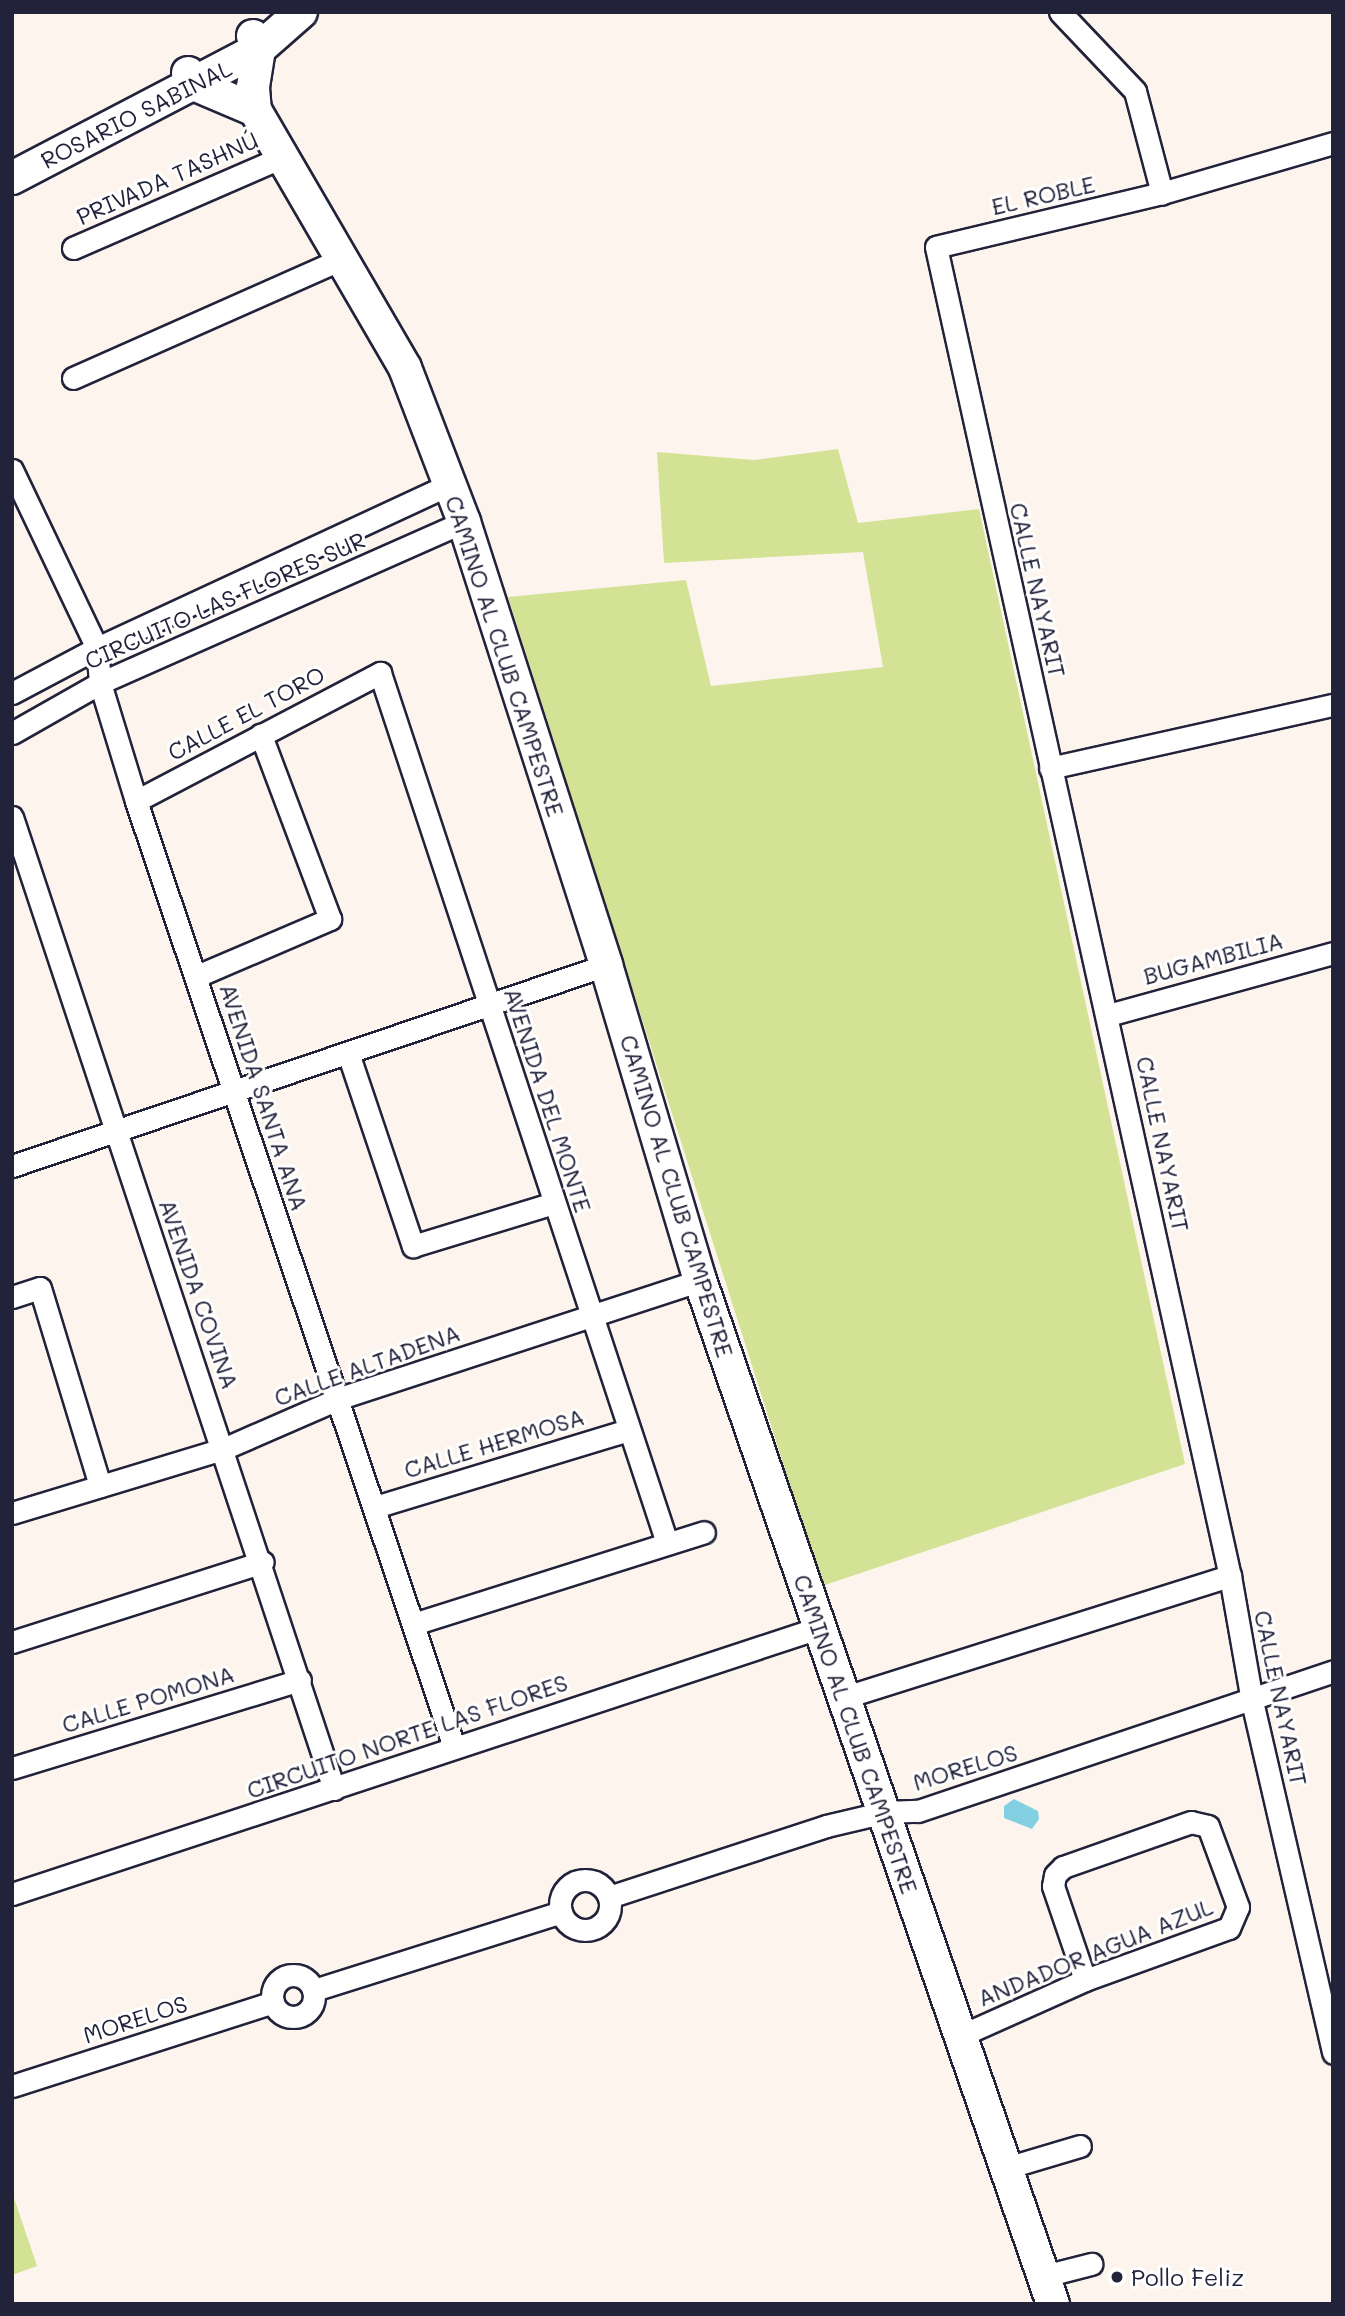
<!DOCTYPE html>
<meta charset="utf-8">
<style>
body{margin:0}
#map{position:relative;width:1345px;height:2316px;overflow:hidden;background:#fdf5ed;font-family:Mali,sans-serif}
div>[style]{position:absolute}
.green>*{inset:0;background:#d4e295}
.water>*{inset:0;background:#84d0e3}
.roads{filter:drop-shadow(2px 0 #22223b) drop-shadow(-2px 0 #22223b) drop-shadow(0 2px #22223b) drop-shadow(0 -2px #22223b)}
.street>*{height:21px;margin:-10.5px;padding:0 10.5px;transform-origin:10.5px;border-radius:10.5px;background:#fff}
.street>.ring{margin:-10.5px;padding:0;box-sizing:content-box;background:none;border:21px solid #fff;border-radius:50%}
.secondary>*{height:32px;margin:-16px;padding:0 16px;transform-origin:16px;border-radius:16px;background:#fff}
.dots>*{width:19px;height:19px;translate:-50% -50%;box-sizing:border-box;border:4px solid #fff;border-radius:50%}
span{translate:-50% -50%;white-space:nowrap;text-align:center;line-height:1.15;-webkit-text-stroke:6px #fff;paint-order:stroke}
.street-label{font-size:23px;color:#22223b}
.poi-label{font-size:23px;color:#22223b}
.left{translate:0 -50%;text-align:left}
.frame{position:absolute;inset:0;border:14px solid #22223b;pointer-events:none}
</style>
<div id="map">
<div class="green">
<i style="clip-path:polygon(838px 449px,858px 523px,979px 509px,1185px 1464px,822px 1586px,508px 597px,686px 580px,711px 686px,883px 667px,863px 552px,664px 563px,657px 452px,754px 460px)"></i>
<i style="clip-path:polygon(12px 2192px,37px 2266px,12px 2275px)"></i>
</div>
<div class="water">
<i style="clip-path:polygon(1014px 1799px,1038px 1811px,1039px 1819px,1032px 1829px,1004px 1818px,1004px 1806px)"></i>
</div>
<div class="roads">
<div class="street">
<i style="left:1060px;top:12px;width:109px;rotate:46.5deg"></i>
<i style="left:1135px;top:91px;width:106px;rotate:75.2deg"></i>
<i style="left:1333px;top:143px;width:178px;rotate:163.7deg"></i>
<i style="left:1162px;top:193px;width:232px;rotate:166.6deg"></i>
<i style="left:936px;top:247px;width:1361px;rotate:77.53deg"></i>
<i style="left:1230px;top:1576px;width:127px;rotate:80deg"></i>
<i style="left:1252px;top:1701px;width:361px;rotate:77deg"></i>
<i style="left:73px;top:248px;width:228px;rotate:-23.5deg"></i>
<i style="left:73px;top:378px;width:294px;rotate:-23.9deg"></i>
<i style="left:12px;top:470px;width:197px;rotate:64.5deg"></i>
<i style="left:97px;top:648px;width:35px;rotate:85deg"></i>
<i style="left:100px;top:683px;width:123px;rotate:73deg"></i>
<i style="left:136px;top:801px;width:998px;rotate:71.42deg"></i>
<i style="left:12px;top:693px;width:96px;rotate:-27.9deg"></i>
<i style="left:97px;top:648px;width:389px;rotate:-24.9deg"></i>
<i style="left:12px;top:733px;width:101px;rotate:-29.6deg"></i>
<i style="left:100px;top:683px;width:398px;rotate:-23.9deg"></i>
<i style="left:1050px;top:768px;width:290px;rotate:-12.6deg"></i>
<i style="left:136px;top:801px;width:276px;rotate:-27.7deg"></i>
<i style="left:380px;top:673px;width:916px;rotate:71.74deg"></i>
<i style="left:12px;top:817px;width:1024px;rotate:71.67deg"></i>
<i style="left:197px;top:976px;width:145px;rotate:-23.2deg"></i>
<i style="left:330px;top:919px;width:197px;rotate:-110.6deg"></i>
<i style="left:1108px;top:1015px;width:233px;rotate:-15.4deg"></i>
<i style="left:348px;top:1053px;width:204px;rotate:71.4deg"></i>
<i style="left:413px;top:1246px;width:147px;rotate:-17deg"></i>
<i style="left:12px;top:1166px;width:627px;rotate:-18.69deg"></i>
<i style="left:12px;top:1297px;width:29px;rotate:-18deg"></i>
<i style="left:40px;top:1288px;width:207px;rotate:73.1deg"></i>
<i style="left:375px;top:1507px;width:264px;rotate:-16.9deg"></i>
<i style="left:12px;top:1513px;width:220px;rotate:-16.9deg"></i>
<i style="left:223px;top:1449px;width:128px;rotate:-23.6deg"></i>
<i style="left:340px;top:1398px;width:379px;rotate:-18.1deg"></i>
<i style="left:413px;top:1624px;width:305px;rotate:-17.5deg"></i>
<i style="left:12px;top:1642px;width:263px;rotate:-17.7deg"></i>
<i style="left:842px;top:1698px;width:407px;rotate:-17.5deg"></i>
<i style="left:12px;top:1768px;width:301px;rotate:-17deg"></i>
<i class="ring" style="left:560px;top:1880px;width:29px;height:29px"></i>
<i style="left:12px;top:1894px;width:849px;rotate:-18.26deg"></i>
<i style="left:609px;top:1897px;width:228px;rotate:-18.1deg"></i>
<i style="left:826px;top:1826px;width:61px;rotate:-13.3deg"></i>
<i style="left:885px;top:1812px;width:33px;rotate:-2deg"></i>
<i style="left:918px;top:1811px;width:438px;rotate:-18.6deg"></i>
<i class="ring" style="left:272px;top:1975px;width:21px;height:21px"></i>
<i style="left:314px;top:1990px;width:259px;rotate:-17.5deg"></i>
<i style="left:960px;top:2036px;width:137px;rotate:-24.1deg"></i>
<i style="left:1085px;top:1980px;width:153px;rotate:-19.9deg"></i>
<i style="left:1229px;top:1928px;width:23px;rotate:-67deg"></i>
<i style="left:1238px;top:1907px;width:86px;rotate:-110.3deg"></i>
<i style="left:1208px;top:1826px;width:17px;rotate:-167deg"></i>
<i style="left:1191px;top:1822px;width:136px;rotate:160.6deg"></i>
<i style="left:1063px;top:1867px;width:11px;rotate:135deg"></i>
<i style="left:1055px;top:1875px;width:11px;rotate:100deg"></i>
<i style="left:1053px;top:1886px;width:99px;rotate:71.2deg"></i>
<i style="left:12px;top:2086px;width:274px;rotate:-17.8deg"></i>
<i style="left:1006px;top:2168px;width:77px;rotate:-16.6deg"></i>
<i style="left:1044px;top:2276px;width:49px;rotate:-14.3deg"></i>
</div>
<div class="secondary">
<i style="left:253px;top:36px;width:14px;rotate:65deg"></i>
<i style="left:259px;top:49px;width:39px;rotate:99deg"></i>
<i style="left:253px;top:88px;width:22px;rotate:85deg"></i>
<i style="left:255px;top:110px;width:298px;rotate:59.8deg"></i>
<i style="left:405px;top:368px;width:165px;rotate:69deg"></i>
<i style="left:464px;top:522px;width:465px;rotate:72.2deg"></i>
<i style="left:606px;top:965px;width:329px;rotate:73.4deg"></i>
<i style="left:700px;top:1280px;width:1083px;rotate:70.98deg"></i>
<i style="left:188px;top:73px;width:14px;rotate:56deg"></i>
<i style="left:196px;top:85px;width:64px;rotate:23deg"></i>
<i style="left:12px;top:178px;width:279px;rotate:-27.6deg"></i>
<i style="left:259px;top:49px;width:56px;rotate:-41.4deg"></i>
</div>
</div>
<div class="dots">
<i style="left:1117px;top:2277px;background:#22223b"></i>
</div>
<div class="street-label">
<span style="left:136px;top:114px;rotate:-27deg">ROSARIO SABINAL</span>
<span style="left:167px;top:178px;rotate:-24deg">PRIVADA TASHNÚ</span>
<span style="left:1043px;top:195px;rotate:-13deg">EL ROBLE</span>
<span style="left:1038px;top:590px;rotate:77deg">CALLE NAYARIT</span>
<span style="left:225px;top:600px;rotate:-24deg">CIRCUITO LAS FLORES SUR</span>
<span style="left:505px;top:656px;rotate:72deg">CAMINO AL CLUB CAMPESTRE</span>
<span style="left:246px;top:713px;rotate:-28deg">CALLE EL TORO</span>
<span style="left:1213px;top:958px;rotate:-15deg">BUGAMBILIA</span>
<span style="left:264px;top:1097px;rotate:72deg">AVENIDA SANTA ANA</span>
<span style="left:548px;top:1100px;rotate:72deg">AVENIDA DEL MONTE</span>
<span style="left:1163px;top:1144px;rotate:78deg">CALLE NAYARIT</span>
<span style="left:677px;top:1196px;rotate:73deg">CAMINO AL CLUB CAMPESTRE</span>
<span style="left:199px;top:1294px;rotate:71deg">AVENIDA COVINA</span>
<span style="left:367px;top:1365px;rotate:-20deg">CALLE ALTADENA</span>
<span style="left:494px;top:1443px;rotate:-17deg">CALLE HERMOSA</span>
<span style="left:1281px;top:1698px;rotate:78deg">CALLE NAYARIT</span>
<span style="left:148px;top:1699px;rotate:-17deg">CALLE POMONA</span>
<span style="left:856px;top:1734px;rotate:71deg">CAMINO AL CLUB CAMPESTRE</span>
<span style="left:407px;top:1736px;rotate:-19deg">CIRCUITO NORTE LAS FLORES</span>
<span style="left:965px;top:1767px;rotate:-17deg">MORELOS</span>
<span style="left:1095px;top:1952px;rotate:-22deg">ANDADOR AGUA AZUL</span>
<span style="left:135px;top:2019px;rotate:-18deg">MORELOS</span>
</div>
<div class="poi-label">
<span class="left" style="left:1131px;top:2277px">Pollo Feliz</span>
</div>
<div class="frame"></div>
</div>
